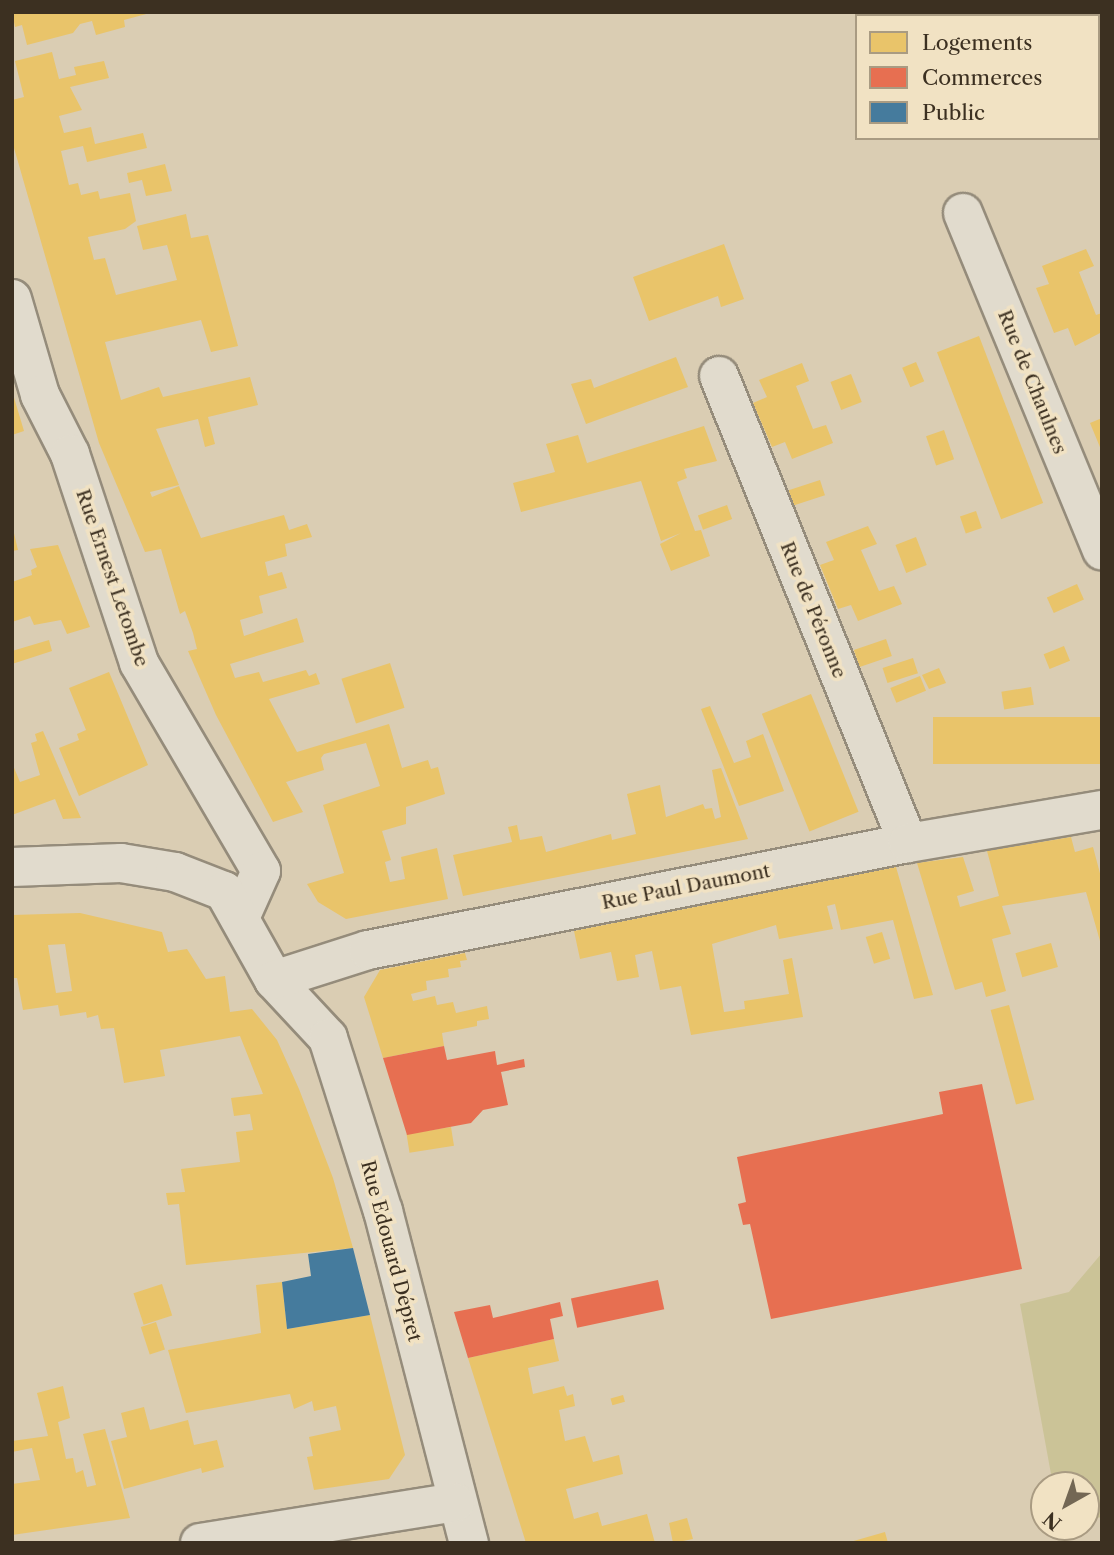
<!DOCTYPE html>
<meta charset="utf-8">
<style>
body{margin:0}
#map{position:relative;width:1114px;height:1555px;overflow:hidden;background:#dacdb3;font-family:"Libre Caslon Text",serif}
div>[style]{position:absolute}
.green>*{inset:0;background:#cbc397}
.homes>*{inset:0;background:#e9c46a;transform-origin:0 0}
.shops>*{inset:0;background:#e76f51;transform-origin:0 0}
.public>*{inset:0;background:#457b9d}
.roads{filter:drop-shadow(2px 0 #958c7b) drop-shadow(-2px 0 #958c7b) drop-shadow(0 2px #958c7b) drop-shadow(0 -2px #958c7b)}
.minor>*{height:38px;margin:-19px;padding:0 19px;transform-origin:19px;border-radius:19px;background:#e1dbcd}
span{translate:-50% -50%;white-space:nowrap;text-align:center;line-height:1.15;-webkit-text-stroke:7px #f1e2c3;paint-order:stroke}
.street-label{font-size:19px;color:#3c3021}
.frame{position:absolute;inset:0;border:14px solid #3c3021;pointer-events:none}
.legend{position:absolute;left:855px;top:14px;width:245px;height:126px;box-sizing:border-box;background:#f1e2c3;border:2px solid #a99b82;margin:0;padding:9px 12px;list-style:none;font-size:21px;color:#3c3021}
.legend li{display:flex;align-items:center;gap:14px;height:35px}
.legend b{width:35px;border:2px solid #a99b82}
.north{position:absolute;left:1030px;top:1471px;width:70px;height:70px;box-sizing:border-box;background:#f1e2c3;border:2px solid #a99b82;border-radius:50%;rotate:220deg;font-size:19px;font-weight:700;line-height:28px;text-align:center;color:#3c3021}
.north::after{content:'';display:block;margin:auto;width:24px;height:32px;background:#736754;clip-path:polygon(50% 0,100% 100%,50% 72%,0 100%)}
</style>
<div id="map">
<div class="green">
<i style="clip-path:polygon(1102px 1253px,1102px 1517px,1086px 1520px,1086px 1485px,1053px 1485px,1020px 1304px,1069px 1292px)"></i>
</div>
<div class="homes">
<i style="clip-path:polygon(12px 12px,149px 12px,150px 13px,124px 20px,125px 27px,96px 35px,92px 21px,80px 24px,73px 33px,27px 45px,22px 25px,15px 27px)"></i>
<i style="clip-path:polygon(52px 52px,59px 79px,76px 75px,74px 67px,104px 61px,109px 78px,70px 87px,82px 110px,59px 116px,64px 133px,91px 127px,95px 144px,143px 133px,147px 148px,87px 162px,83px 146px,61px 151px,69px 185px,78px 183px,81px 195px,98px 191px,100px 199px,130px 193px,136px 221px,125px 229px,88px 237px,94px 260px,105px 258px,116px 295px,177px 280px,167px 245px,143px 250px,137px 226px,186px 214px,191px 238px,208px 235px,238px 346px,211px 352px,201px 320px,105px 342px,121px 400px,159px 387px,163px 397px,250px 377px,258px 405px,208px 417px,215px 444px,205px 447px,198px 419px,156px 429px,179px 485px,150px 492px,152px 497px,179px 486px,201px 538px,284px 515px,289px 530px,307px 524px,312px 537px,285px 544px,287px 556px,265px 562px,268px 576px,282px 572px,287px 588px,259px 596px,263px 613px,240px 620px,244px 636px,297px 618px,304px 642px,230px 664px,235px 678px,259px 672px,263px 682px,306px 670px,309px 676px,316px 673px,320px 684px,269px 699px,297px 752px,389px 724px,402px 768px,428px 760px,431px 769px,438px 767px,445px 794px,406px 807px,406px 824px,382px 831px,391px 860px,385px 862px,390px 882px,405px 879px,401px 857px,437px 848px,448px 899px,346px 919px,318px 902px,307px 884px,344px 873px,323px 805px,380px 786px,366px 743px,324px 754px,321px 758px,324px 770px,286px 782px,303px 812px,273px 822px,216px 715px,188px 651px,197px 649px,193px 633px,185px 611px,180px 614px,161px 549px,145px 552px,99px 443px,12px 141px,12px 100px,24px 97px,15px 61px)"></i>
<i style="clip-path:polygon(165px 164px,172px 191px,146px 196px,142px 180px,129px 183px,127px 173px)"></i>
<i style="clip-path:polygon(724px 244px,744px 299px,721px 307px,718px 296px,649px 321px,633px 277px)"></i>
<i style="clip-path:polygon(1086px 249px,1094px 266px,1079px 272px,1096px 315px,1102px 313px,1102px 332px,1075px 346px,1068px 328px,1054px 333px,1036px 288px,1049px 284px,1042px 266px)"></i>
<i style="left:979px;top:336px;width:179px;height:45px;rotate:69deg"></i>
<i style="clip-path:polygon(676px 357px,688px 387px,586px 424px,571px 384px,591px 379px,594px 388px)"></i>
<i style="left:916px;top:362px;width:21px;height:15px;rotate:67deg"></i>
<i style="clip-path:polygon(802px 363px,809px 381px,796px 386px,805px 409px,813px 429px,826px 425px,833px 443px,792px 459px,785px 442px,772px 447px,753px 403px,767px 397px,759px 380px)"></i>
<i style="left:851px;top:374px;width:30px;height:22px;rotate:69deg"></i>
<i style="clip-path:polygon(12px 391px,24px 431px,12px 435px)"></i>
<i style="clip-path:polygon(1102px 418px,1102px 452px,1090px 423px)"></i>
<i style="clip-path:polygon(704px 426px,717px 461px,684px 469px,687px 478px,677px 482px,695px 531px,701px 530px,710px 556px,671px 571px,660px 544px,681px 533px,661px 541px,641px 481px,521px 512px,513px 483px,555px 472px,546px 444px,578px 435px,587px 463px)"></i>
<i style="left:944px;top:430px;width:31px;height:19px;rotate:71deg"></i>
<i style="left:820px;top:480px;width:16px;height:33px;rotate:72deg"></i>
<i style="left:727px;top:505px;width:15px;height:31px;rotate:70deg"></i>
<i style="left:976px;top:511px;width:18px;height:17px;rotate:71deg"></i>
<i style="clip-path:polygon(12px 525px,18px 550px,12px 551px)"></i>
<i style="clip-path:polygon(868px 526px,877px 544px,861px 550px,879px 591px,894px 586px,902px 604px,858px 621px,851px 605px,838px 609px,820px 565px,834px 560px,826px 542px)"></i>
<i style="left:916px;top:537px;width:30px;height:22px;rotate:69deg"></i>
<i style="clip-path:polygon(58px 545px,90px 627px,67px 634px,61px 620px,34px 625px,30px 616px,12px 622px,12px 582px,32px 575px,31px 570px,37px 567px,30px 549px)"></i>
<i style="left:1077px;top:584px;width:17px;height:33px;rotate:66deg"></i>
<i style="left:886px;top:639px;width:18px;height:34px;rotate:71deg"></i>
<i style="clip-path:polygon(49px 640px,52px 651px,12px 664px,12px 651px)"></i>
<i style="left:1064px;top:646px;width:16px;height:22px;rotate:68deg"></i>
<i style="left:913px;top:658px;width:16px;height:32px;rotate:72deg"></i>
<i style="left:390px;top:663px;width:47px;height:51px;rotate:72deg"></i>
<i style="clip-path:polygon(939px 668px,946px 683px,929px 689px,922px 675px)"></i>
<i style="clip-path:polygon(109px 672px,148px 765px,79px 796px,59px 748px,79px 740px,77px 734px,86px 730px,69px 688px)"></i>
<i style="left:920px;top:676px;width:16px;height:32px;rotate:68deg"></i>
<i style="left:1031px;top:687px;width:18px;height:30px;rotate:81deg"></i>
<i style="left:811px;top:694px;width:127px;height:53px;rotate:68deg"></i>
<i style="clip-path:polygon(710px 706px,734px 763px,751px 757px,746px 741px,763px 734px,784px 791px,739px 806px,701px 709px)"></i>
<i style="left:1102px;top:717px;width:47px;height:169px;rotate:90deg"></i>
<i style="clip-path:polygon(43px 731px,70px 794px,81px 818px,63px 819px,55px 799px,12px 815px,12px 763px,20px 782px,40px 775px,31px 743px,37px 741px,35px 734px)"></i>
<i style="clip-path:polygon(721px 768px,748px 839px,463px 896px,453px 855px,512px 842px,508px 827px,517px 825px,520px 840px,542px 836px,546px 852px,611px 834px,612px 840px,636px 834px,627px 794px,660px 785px,666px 817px,703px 804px,705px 809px,712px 808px,715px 819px,721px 817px,712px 770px)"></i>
<i style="clip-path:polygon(1071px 837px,1075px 852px,1093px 847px,1102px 881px,1102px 948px,1086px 892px,1002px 906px,1011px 934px,992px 939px,1006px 991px,986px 997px,982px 982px,955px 990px,917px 863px,963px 857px,974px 891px,957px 896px,960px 907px,999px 896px,987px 851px)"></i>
<i style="clip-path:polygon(896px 867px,933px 995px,914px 999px,893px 920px,841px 930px,835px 904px,827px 906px,833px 929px,779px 939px,776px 925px,712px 944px,724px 1012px,745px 1009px,744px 1001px,789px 994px,783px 960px,792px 958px,803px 1017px,691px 1035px,681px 986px,660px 990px,652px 951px,635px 955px,639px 977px,617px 981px,611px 952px,580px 959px,574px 931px)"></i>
<i style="clip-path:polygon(evenodd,80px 913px,162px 932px,168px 952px,187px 949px,206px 979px,225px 976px,230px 1012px,252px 1009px,277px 1040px,299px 1089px,333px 1178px,353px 1248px,186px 1265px,179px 1204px,168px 1205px,166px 1193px,185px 1192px,181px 1169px,240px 1162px,236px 1132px,253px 1130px,250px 1114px,234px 1116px,231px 1098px,263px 1094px,240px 1036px,160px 1050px,165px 1076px,124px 1083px,114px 1028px,101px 1029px,98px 1015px,87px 1018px,86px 1012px,60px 1016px,58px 1005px,23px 1010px,17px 978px,12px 978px,12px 915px,80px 913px,65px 944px,72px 991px,56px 993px,48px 945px,65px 944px)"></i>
<i style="left:882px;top:932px;width:28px;height:17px;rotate:73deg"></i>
<i style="left:1051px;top:943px;width:25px;height:37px;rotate:74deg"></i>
<i style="clip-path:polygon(465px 953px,467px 960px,460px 961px,461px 967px,448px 969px,449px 977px,426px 981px,427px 990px,411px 994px,413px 1001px,435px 996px,437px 1005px,453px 1002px,456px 1013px,487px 1006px,489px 1019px,477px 1021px,477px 1026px,442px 1033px,444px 1046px,383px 1058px,364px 997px,380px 970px)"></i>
<i style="left:1009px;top:1005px;width:98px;height:19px;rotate:75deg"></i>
<i style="left:451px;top:1127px;width:19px;height:45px;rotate:81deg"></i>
<i style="clip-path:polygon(282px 1282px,287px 1329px,370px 1315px,405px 1455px,389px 1479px,314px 1490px,307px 1457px,313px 1456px,309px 1437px,341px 1430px,336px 1406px,314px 1411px,312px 1401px,294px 1409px,290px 1394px,186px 1413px,168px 1350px,261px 1333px,256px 1285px)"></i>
<i style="left:162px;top:1284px;width:33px;height:30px;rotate:72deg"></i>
<i style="left:156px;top:1322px;width:29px;height:16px;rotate:72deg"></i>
<i style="clip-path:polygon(554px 1339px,559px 1361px,528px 1368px,533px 1394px,564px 1386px,567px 1396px,573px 1394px,575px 1406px,559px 1410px,565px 1441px,585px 1436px,593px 1462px,619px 1455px,623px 1474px,566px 1489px,574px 1519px,598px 1512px,602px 1526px,647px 1514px,655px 1543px,526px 1543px,468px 1358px)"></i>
<i style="clip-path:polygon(63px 1386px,70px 1418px,58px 1422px,66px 1459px,73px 1458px,76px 1473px,83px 1470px,87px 1487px,96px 1485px,83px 1434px,105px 1429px,130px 1518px,12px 1535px,12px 1484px,40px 1480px,32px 1448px,12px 1452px,12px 1441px,48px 1436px,37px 1393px)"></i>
<i style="left:623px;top:1395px;width:7px;height:13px;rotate:74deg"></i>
<i style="clip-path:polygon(144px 1407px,150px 1430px,188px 1420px,194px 1445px,217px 1440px,224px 1467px,202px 1473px,201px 1468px,124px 1489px,111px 1441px,127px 1437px,121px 1413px)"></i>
<i style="clip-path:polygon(687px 1518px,693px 1539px,673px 1543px,669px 1523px)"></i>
<i style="clip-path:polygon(885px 1532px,888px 1543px,850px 1543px,850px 1542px)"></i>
</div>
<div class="shops">
<i style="clip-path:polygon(444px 1046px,447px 1060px,495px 1051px,497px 1065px,524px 1059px,525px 1067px,501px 1072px,508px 1105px,483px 1110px,471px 1123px,407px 1135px,383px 1058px)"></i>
<i style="clip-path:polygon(982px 1084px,1022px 1269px,771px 1319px,750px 1224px,743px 1225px,738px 1204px,746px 1202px,737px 1157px,943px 1114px,939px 1092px)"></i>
<i style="left:658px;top:1280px;width:30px;height:89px;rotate:78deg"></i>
<i style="clip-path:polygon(560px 1302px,563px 1316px,550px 1319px,554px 1339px,468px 1358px,454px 1312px,490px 1305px,493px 1318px)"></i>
</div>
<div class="public">
<i style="clip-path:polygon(353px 1248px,370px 1315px,287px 1329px,282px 1282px,311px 1276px,308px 1254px)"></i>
</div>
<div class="roads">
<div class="minor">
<i style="left:963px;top:213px;width:365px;rotate:67.6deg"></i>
<i style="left:12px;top:299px;width:100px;rotate:73.7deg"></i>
<i style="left:40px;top:395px;width:66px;rotate:63deg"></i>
<i style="left:70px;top:454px;width:220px;rotate:71.7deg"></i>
<i style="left:139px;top:663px;width:241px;rotate:59.6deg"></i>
<i style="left:261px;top:871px;width:51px;rotate:114.1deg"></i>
<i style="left:719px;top:376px;width:504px;rotate:67.97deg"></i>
<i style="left:12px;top:867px;width:109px;rotate:-2.1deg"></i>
<i style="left:121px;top:863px;width:55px;rotate:9.5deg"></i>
<i style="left:175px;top:872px;width:53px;rotate:21.2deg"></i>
<i style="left:224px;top:891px;width:102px;rotate:60.7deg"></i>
<i style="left:274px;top:980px;width:79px;rotate:47deg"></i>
<i style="left:328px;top:1038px;width:182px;rotate:72.4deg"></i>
<i style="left:383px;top:1211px;width:343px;rotate:75.5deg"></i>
<i style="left:274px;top:980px;width:99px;rotate:-17.7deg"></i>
<i style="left:368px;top:950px;width:550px;rotate:-11.21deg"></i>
<i style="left:908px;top:843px;width:197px;rotate:-9.7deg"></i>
<i style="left:200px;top:1543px;width:258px;rotate:-9.1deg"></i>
</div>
</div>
<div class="street-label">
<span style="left:1032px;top:382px;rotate:68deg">Rue de Chaulnes</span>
<span style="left:112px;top:578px;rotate:71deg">Rue Ernest Letombe</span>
<span style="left:813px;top:610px;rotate:68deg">Rue de Péronne</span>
<span style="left:686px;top:887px;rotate:-11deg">Rue Paul Daumont</span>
<span style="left:391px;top:1251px;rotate:75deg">Rue Edouard Dépret</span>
</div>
<div class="frame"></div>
<ul class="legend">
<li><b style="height:19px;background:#e9c46a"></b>Logements</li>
<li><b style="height:19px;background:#e76f51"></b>Commerces</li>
<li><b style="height:19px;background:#457b9d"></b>Public</li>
</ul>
<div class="north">N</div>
</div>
